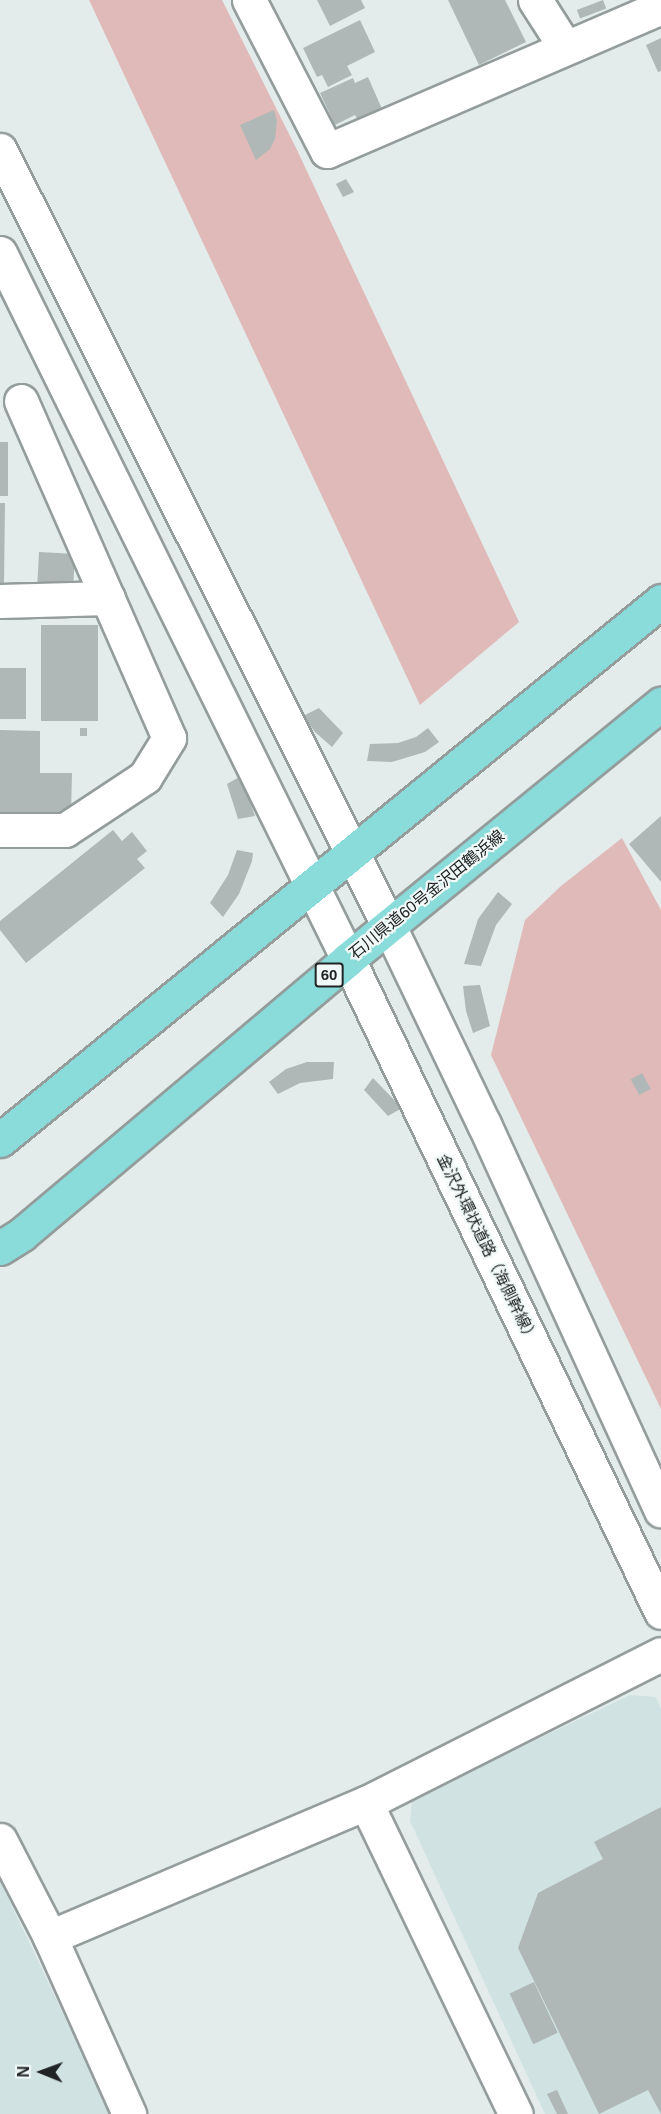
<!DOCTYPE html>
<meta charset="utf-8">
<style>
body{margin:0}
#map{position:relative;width:661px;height:2114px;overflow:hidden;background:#e3eceb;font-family:Helvetica,"Noto Sans JP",sans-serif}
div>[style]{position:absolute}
.built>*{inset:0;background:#d0e3e2}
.green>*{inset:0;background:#e0bab9}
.building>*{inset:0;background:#afb8b7;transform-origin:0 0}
.roads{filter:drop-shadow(2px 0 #949c9c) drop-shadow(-2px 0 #949c9c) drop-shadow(0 2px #949c9c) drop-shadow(0 -2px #949c9c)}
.minor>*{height:33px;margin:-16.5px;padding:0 16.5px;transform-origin:16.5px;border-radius:16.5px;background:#fff}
.major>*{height:33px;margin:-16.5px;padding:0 16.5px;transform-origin:16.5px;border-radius:16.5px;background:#89dcda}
span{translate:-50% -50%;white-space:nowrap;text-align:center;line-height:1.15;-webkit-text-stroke:4.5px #f0f9f8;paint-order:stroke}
.shield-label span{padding:2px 4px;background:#f0f9f8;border:2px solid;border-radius:4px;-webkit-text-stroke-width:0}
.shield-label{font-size:15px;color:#212424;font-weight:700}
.street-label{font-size:16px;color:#212424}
.north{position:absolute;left:12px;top:2042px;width:60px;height:60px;-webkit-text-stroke:4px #f0f9f8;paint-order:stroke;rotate:271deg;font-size:16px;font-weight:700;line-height:24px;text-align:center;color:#212424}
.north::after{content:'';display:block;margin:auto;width:21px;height:27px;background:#212424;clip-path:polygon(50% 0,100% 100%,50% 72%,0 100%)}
</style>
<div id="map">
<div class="built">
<i style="clip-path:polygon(630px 1695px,656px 1697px,661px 1709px,661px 2114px,545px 2114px,410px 1821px,412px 1799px)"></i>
<i style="clip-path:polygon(0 1881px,111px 2114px,0 2114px)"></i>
</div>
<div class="green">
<i style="clip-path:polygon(89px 0,222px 0,297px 150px,519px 622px,420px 705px)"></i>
<i style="clip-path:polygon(622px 838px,661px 910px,661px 1409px,491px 1055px,525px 920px,561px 886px)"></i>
</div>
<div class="building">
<i style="clip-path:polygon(317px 0,361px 0,365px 8px,330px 26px)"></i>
<i style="clip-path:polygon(448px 0,505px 0,526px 42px,479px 65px)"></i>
<i style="left:603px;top:0;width:9px;height:28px;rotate:69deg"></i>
<i style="clip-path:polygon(360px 20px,375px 52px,347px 66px,352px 75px,328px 87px,322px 75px,317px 77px,303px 48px)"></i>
<i style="clip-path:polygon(661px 38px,661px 71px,658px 72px,646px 45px)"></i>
<i style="clip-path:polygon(368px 77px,382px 109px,358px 120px,355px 115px,335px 125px,320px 93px,353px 78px,355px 83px)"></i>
<i style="clip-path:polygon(274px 110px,277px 121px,275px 139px,270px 149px,256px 160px,240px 125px)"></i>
<i style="clip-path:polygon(346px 179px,354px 192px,343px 197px,336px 184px)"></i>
<i style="left:0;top:442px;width:8px;height:54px"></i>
<i style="clip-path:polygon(0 503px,5px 503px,4px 583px,0 583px)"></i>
<i style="left:39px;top:552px;width:36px;height:33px;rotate:3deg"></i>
<i style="left:41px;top:625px;width:57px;height:96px"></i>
<i style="left:0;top:668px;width:26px;height:51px"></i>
<i style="clip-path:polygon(319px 708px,343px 733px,332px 747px,315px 732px,303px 716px)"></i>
<i style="left:80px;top:728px;width:7px;height:8px"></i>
<i style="clip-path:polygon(428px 728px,439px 742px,425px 752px,392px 762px,367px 761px,370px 744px,398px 743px,416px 737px)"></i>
<i style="clip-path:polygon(0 730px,40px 731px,40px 773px,72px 773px,71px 814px,0 819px)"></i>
<i style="clip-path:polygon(241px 776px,255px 816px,238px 819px,227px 784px)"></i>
<i style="clip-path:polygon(661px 816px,661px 882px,629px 844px)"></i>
<i style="clip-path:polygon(113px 830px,122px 841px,132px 832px,147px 851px,137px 859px,145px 868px,26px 963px,0 930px,0 921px)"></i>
<i style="clip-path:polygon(237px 850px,253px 853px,252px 861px,239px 894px,223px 917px,210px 903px,228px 875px)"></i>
<i style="clip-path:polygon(498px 892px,512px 904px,496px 925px,481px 966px,464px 964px,478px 919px)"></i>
<i style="clip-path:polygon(480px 985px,490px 1026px,473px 1033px,466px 1011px,463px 986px)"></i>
<i style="clip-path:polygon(307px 1062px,334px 1062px,333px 1079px,300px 1083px,278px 1094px,269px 1082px,286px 1069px)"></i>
<i style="left:642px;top:1073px;width:18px;height:13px;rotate:61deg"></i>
<i style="clip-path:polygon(373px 1078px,402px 1108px,388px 1116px,364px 1090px)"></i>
<i style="clip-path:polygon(661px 1807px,661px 2114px,648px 2090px,599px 2114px,518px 1948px,538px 1893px,603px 1859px,594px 1842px)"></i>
<i style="left:534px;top:1982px;width:56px;height:27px;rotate:65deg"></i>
<i style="clip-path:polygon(557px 2090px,568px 2114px,557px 2114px,547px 2094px)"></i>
</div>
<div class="roads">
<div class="minor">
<i style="left:249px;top:0;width:170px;rotate:62.7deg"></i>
<i style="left:327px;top:151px;width:364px;rotate:-23.3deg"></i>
<i style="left:535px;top:0;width:56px;rotate:57.4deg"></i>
<i style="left:0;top:150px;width:868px;rotate:63.38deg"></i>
<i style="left:389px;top:926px;width:220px;rotate:64.4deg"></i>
<i style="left:484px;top:1124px;width:425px;rotate:65.4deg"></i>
<i style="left:0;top:253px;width:787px;rotate:63.76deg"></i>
<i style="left:348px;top:959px;width:724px;rotate:64.39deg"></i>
<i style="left:0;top:601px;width:108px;rotate:-1.6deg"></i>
<i style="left:0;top:830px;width:65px"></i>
<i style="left:65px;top:830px;width:96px;rotate:-33.5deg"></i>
<i style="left:145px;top:777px;width:46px;rotate:-58.4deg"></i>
<i style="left:169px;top:738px;width:368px;rotate:-113.7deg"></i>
<i style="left:366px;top:1803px;width:345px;rotate:64.3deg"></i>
<i style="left:0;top:1840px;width:109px;rotate:62.7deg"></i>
<i style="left:50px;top:1937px;width:194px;rotate:65.9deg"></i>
<i style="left:50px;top:1937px;width:343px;rotate:-23deg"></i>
<i style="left:366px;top:1803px;width:330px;rotate:-26.8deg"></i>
</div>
<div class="major">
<i style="left:0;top:1140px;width:853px;rotate:-39.19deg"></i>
<i style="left:0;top:1248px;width:26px;rotate:-32deg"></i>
<i style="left:22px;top:1234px;width:426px;rotate:-40.1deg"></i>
<i style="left:348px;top:959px;width:404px;rotate:-39.2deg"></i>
</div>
</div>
<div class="shield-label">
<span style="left:329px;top:975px">60</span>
</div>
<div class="street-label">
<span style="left:427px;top:895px;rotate:-39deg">石川県道60号金沢田鶴浜線</span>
<span style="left:487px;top:1249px;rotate:64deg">金沢外環状道路（海側幹線）</span>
</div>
<div class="north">N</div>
</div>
